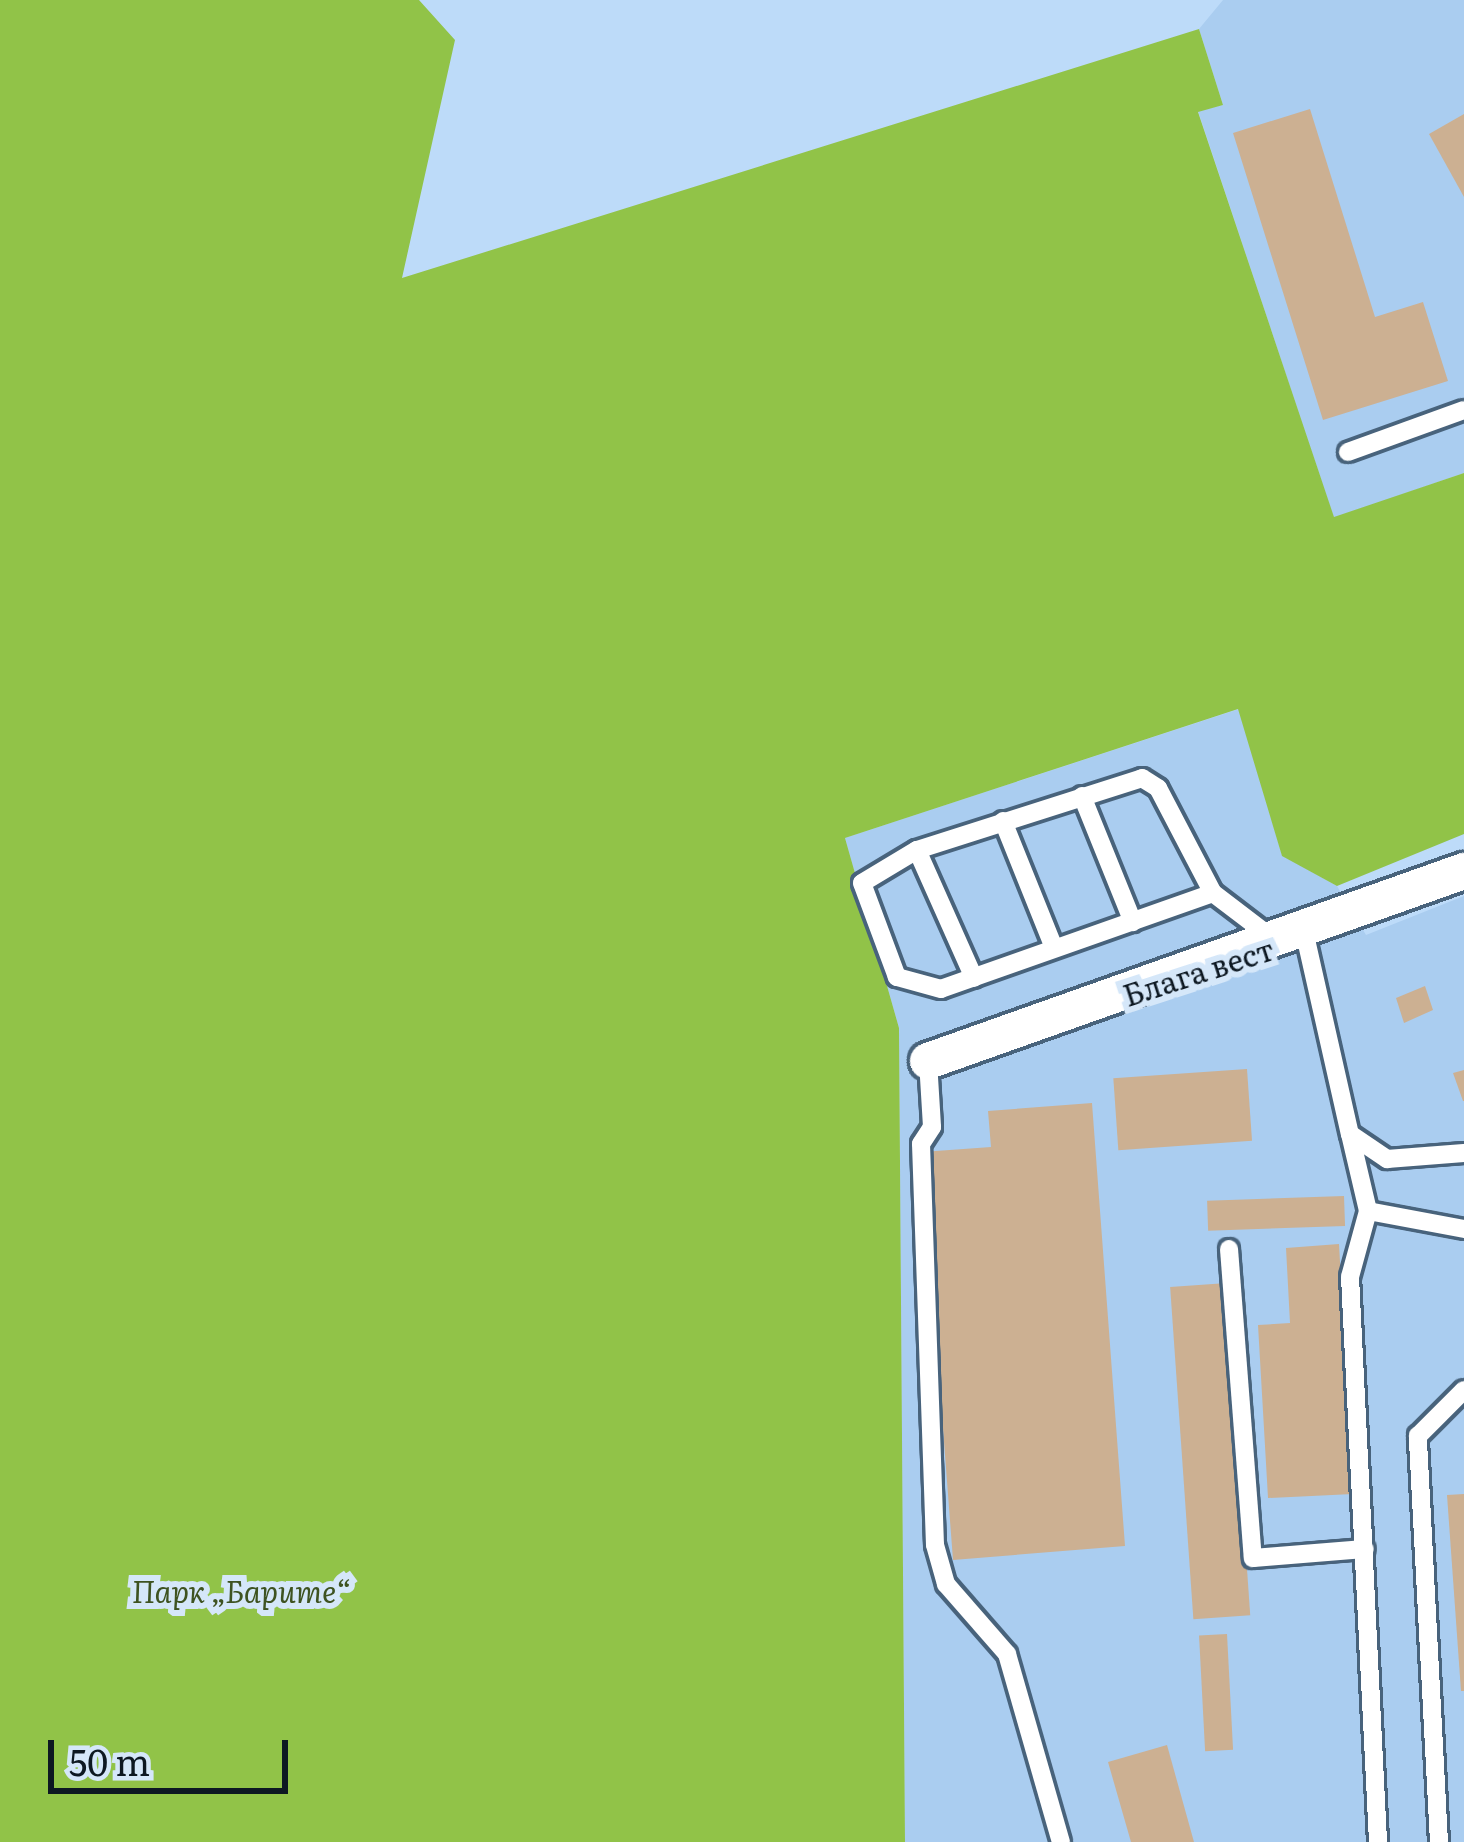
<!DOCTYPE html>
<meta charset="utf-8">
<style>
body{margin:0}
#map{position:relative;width:1464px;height:1842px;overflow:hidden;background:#bddbf9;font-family:Literata,serif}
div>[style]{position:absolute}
.built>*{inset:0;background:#aacdf0}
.green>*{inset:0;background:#91c348}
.building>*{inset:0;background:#ccb092;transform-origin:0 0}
.roads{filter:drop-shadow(3px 0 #48637c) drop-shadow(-3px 0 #48637c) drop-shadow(0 3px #48637c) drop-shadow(0 -3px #48637c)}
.service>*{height:18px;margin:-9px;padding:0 9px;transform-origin:9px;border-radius:9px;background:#fff}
.minor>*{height:36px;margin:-18px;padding:0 18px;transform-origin:18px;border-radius:18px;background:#fff}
span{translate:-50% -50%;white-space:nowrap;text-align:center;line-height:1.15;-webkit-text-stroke:12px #d5e7f9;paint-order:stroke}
.street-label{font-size:30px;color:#0d1822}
.park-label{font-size:30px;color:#3e5321;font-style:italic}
.scale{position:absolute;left:48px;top:1740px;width:240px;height:54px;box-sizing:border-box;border:6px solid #0d1822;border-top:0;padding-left:15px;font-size:36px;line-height:42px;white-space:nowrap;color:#0d1822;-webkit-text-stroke:9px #d5e7f9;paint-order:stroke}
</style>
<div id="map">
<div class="built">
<i style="clip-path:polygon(1223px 0,1464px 0,1464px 473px,1334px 518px,1198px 111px,1223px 105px,1199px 29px)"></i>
<i style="clip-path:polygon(1239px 709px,1282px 855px,1337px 886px,1366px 935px,1464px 896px,1464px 1842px,905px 1842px,899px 1028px,845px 838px)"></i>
</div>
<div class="green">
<i style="clip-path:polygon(0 0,419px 0,455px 40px,402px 278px,1199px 29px,1223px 105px,1198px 112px,1334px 517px,1464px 473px,1464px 834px,1337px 886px,1282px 856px,1238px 709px,845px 838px,899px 1028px,905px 1842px,0 1842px)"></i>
</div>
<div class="building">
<i style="clip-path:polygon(1310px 109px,1375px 317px,1423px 302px,1448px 381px,1323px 420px,1233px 133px)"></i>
<i style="clip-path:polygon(1464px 114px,1464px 197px,1429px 134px)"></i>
<i style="clip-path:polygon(1425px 986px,1433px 1010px,1404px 1023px,1396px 998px)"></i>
<i style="left:1247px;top:1069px;width:72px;height:134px;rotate:86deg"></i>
<i style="clip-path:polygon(1464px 1070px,1464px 1101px,1463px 1101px,1453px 1073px)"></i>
<i style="clip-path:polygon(1092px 1103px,1125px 1546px,953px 1560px,922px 1152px,991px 1147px,988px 1111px)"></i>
<i style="left:1344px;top:1196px;width:30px;height:137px;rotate:88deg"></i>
<i style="clip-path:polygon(1339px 1244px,1353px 1494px,1268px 1498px,1258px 1325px,1290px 1323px,1286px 1248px)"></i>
<i style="left:1227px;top:1283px;width:333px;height:57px;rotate:86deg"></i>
<i style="clip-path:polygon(1464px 1494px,1464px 1691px,1461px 1691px,1447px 1495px)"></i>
<i style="left:1227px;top:1634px;width:116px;height:28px;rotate:87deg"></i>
<i style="clip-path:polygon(1167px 1745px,1194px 1842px,1131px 1842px,1108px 1762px)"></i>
</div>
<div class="roads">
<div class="service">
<i style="left:1348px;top:452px;width:123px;rotate:-19.9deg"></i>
<i style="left:1082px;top:796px;width:136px;rotate:68deg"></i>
<i style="left:1003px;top:821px;width:137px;rotate:68.1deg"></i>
<i style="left:917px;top:850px;width:140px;rotate:66deg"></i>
<i style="left:1213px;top:893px;width:288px;rotate:160.6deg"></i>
<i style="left:941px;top:989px;width:46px;rotate:-164.7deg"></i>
<i style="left:897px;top:977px;width:100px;rotate:-110.4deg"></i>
<i style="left:862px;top:883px;width:64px;rotate:-31deg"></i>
<i style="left:917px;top:850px;width:236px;rotate:-17.7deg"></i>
<i style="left:1142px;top:778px;width:19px;rotate:32deg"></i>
<i style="left:1158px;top:788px;width:119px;rotate:62.4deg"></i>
<i style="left:1213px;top:893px;width:79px;rotate:37.3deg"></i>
<i style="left:1305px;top:935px;width:204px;rotate:77.3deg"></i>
<i style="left:1350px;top:1134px;width:45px;rotate:34deg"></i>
<i style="left:1387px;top:1159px;width:77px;rotate:-4.5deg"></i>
<i style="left:928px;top:1061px;width:66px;rotate:86.5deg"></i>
<i style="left:932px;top:1127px;width:20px;rotate:123deg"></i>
<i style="left:921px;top:1144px;width:401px;rotate:88deg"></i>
<i style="left:935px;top:1545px;width:41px;rotate:74.2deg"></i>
<i style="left:946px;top:1584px;width:93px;rotate:48.9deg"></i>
<i style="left:1007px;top:1654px;width:196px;rotate:74deg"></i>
<i style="left:1350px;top:1134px;width:79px;rotate:76.8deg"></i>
<i style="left:1368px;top:1211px;width:68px;rotate:105.3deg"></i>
<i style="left:1350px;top:1277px;width:566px;rotate:87.16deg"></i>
<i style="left:1368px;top:1211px;width:98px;rotate:10.6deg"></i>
<i style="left:1229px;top:1249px;width:310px;rotate:85.6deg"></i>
<i style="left:1253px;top:1558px;width:112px;rotate:-4.6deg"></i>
<i style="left:1439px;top:1842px;width:407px;rotate:-93deg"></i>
<i style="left:1418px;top:1436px;width:65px;rotate:-45deg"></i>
</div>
<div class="minor">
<i style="left:928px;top:1061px;width:569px;rotate:-19.52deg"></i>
</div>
</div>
<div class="street-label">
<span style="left:1198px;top:971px;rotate:-18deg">Блага вест</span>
</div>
<div class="park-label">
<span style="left:241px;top:1590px">Парк „Барите“</span>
</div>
<div class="scale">50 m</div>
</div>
